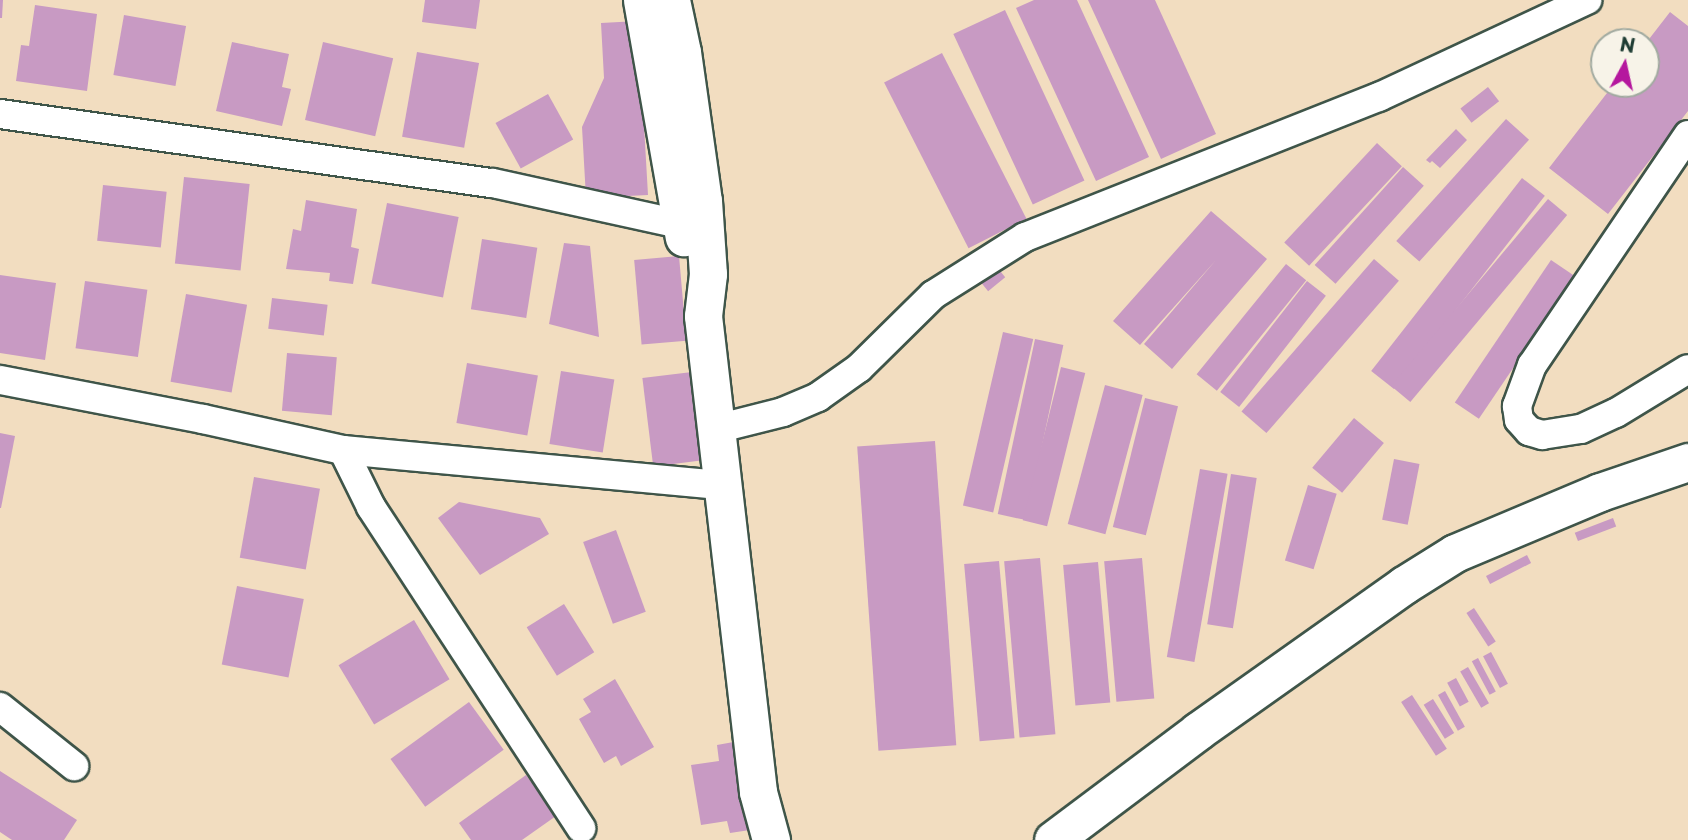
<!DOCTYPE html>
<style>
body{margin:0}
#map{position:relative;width:1688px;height:840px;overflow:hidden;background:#f2ddc0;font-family:"Playpen Sans",sans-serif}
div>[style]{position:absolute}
.building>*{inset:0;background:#c89ac3;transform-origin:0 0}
.roads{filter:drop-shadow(2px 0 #3f5549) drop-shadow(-2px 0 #3f5549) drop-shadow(0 2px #3f5549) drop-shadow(0 -2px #3f5549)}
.minor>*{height:28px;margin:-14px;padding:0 14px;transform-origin:14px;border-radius:14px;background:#fff}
.major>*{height:37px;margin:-18.5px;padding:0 18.5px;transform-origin:18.5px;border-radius:18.5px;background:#fff}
span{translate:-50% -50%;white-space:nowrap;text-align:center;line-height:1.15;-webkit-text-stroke:6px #f7f3e8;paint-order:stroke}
.north{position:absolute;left:1590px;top:28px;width:70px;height:70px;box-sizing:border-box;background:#f7f3e8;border:2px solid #a1aaa0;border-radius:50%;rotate:8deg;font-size:19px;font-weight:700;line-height:28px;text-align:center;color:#1f3d34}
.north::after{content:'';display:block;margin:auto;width:24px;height:32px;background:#b5179e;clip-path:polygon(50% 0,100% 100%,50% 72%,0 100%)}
</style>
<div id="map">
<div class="building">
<i style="clip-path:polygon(0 0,3px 0,2px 18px,0 18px)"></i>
<i style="clip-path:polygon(425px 0,480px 0,476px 29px,422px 22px)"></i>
<i style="clip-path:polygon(1034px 0,1077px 0,1149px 157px,1096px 181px,1016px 8px)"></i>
<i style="clip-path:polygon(1088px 0,1155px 0,1216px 134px,1161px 159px)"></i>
<i style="clip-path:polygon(35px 5px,97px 14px,87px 91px,16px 81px,21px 45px,29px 46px)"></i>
<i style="left:1005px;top:10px;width:188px;height:57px;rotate:65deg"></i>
<i style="clip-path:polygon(1670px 12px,1688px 26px,1688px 111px,1608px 214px,1549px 168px,1614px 84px,1646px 84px,1646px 43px)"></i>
<i style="left:124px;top:15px;width:63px;height:61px;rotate:10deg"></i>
<i style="clip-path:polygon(638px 21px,648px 195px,586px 198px,582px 127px,604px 78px,601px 23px)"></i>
<i style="clip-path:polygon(232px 42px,289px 54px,282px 87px,291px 89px,282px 126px,216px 111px)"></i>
<i style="left:323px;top:42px;width:72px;height:80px;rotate:13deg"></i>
<i style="left:417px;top:52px;width:63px;height:86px;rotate:10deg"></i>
<i style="left:942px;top:53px;width:186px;height:65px;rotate:63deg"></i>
<i style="left:1488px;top:87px;width:18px;height:35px;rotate:52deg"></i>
<i style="left:548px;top:94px;width:52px;height:60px;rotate:61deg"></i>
<i style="left:1506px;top:119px;width:31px;height:164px;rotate:42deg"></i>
<i style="clip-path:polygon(1456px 129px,1467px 140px,1440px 168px,1432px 161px,1430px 163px,1426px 160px)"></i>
<i style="left:1377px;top:143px;width:34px;height:136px;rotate:43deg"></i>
<i style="left:1403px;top:167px;width:28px;height:132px;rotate:42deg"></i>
<i style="left:184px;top:177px;width:66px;height:87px;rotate:6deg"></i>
<i style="left:1522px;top:178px;width:29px;height:245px;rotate:38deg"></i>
<i style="left:103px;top:185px;width:64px;height:56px;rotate:6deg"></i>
<i style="left:1548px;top:199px;width:25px;height:244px;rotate:40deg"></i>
<i style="clip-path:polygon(306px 200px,357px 209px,351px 247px,359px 249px,353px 284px,329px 281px,330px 273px,286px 269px,293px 229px,301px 231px)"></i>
<i style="left:387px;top:203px;width:73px;height:82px;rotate:11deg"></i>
<i style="clip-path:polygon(1211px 211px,1267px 259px,1172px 369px,1144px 344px,1216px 260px,1140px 345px,1113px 321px)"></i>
<i style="left:482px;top:239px;width:56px;height:71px;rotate:9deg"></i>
<i style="clip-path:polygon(564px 243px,590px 246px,599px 337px,549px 324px)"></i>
<i style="left:679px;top:256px;width:85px;height:45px;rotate:85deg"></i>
<i style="left:1374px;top:259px;width:33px;height:202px;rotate:41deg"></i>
<i style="left:1551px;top:260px;width:29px;height:172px;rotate:34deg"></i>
<i style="left:992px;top:261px;width:21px;height:22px;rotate:51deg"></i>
<i style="left:1286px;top:264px;width:26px;height:142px;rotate:39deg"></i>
<i style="clip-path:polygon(0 275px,56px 283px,45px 360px,0 353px)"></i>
<i style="left:85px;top:281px;width:63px;height:68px;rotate:8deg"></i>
<i style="left:1307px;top:281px;width:24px;height:141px;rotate:38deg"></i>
<i style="left:186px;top:294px;width:62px;height:89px;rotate:10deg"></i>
<i style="left:272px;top:298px;width:56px;height:31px;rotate:7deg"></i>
<i style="left:1003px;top:332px;width:31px;height:178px;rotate:13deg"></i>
<i style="left:1035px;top:339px;width:29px;height:179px;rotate:12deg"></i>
<i style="left:287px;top:353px;width:50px;height:58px;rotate:5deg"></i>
<i style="left:467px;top:363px;width:72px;height:61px;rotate:10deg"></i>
<i style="left:1061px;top:367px;width:25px;height:158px;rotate:14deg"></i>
<i style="left:561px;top:371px;width:54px;height:74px;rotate:9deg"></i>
<i style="left:692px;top:372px;width:89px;height:50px;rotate:83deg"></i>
<i style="left:1105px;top:385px;width:39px;height:144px;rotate:15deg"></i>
<i style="left:1145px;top:398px;width:34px;height:133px;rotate:14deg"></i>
<i style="left:1354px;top:418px;width:39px;height:65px;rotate:40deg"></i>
<i style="clip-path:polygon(0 433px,15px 436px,1px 508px,0 508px)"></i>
<i style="left:935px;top:441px;width:305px;height:78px;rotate:86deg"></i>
<i style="left:1394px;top:459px;width:26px;height:62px;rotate:11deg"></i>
<i style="left:1200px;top:469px;width:28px;height:191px;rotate:10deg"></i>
<i style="left:1231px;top:474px;width:26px;height:152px;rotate:9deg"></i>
<i style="left:254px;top:477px;width:67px;height:82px;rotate:10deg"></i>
<i style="left:1308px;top:485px;width:30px;height:79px;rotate:17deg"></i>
<i style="clip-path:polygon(459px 502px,540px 518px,549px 534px,480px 575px,438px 518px)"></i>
<i style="left:1613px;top:518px;width:9px;height:41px;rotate:69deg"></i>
<i style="left:616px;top:530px;width:87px;height:35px;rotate:70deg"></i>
<i style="left:1527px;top:555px;width:9px;height:46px;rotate:63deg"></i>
<i style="left:1040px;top:558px;width:177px;height:36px;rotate:85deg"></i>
<i style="left:1142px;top:558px;width:141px;height:38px;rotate:85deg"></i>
<i style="left:999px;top:561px;width:178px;height:35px;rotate:85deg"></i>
<i style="left:1098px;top:562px;width:141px;height:35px;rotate:85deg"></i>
<i style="left:237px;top:586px;width:68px;height:80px;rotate:11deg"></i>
<i style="left:564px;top:604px;width:57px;height:44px;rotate:58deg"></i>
<i style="left:1474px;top:608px;width:40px;height:9px;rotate:57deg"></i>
<i style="left:414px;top:620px;width:69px;height:88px;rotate:59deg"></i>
<i style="left:1491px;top:652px;width:36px;height:9px;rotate:62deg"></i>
<i style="left:1478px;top:658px;width:38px;height:7px;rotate:62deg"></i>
<i style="left:1468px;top:667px;width:42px;height:9px;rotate:60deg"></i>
<i style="left:1456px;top:678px;width:27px;height:10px;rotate:62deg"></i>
<i style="clip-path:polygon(615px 679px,654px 747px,621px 766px,616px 756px,604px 763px,579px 719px,591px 712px,583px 699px)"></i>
<i style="left:1445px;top:691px;width:41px;height:8px;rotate:61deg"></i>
<i style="left:1412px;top:695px;width:64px;height:13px;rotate:57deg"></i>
<i style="left:1433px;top:699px;width:40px;height:11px;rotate:58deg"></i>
<i style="left:469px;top:702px;width:59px;height:97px;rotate:54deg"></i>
<i style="clip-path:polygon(739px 741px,750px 830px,730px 833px,727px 821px,701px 825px,691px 765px,719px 761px,717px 745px)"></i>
<i style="clip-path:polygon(0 771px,77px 820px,64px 840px,12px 840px,0 832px)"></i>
<i style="clip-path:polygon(526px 775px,556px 816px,522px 840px,471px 840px,459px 823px)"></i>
</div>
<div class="roads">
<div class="minor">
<i style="left:0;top:114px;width:498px;rotate:8deg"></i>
<i style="left:493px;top:183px;width:210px;rotate:12.4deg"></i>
<i style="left:1688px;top:135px;width:278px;rotate:124.1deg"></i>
<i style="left:1532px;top:365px;width:44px;rotate:110.1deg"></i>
<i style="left:1517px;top:406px;width:14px;rotate:82deg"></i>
<i style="left:1519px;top:420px;width:15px;rotate:48deg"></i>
<i style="left:1529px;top:431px;width:14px;rotate:17deg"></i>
<i style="left:1542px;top:435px;width:39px;rotate:-9deg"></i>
<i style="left:1581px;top:429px;width:38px;rotate:-25deg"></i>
<i style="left:1616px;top:413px;width:84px;rotate:-31.4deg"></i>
<i style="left:0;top:380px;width:207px;rotate:10.9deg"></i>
<i style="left:203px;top:419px;width:143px;rotate:12.5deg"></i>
<i style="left:343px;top:450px;width:381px;rotate:5.3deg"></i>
<i style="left:716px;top:429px;width:69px;rotate:-14.2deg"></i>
<i style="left:783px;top:412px;width:38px;rotate:-23deg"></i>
<i style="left:818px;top:397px;width:50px;rotate:-35.3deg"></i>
<i style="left:859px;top:368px;width:104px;rotate:-44.6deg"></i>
<i style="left:933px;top:295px;width:109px;rotate:-32.2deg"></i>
<i style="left:1025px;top:237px;width:381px;rotate:-21.6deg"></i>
<i style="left:1379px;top:97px;width:230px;rotate:-25deg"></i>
<i style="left:343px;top:450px;width:64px;rotate:63.8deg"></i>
<i style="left:371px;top:507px;width:384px;rotate:56.8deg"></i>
<i style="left:0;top:707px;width:95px;rotate:38.6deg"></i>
</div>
<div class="major">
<i style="left:642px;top:0;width:241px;rotate:80deg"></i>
<i style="left:671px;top:0;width:53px;rotate:78.1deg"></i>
<i style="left:682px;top:52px;width:150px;rotate:82deg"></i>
<i style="left:703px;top:201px;width:73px;rotate:86.1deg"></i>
<i style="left:708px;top:274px;width:42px;rotate:96.8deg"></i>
<i style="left:703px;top:316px;width:479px;rotate:83.4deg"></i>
<i style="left:758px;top:792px;width:50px;rotate:74.8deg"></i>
<i style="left:1053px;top:840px;width:181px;rotate:-36.9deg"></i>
<i style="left:1198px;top:731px;width:252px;rotate:-35.3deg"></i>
<i style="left:1404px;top:585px;width:60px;rotate:-32.1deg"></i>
<i style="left:1455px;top:553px;width:157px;rotate:-22.8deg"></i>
<i style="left:1600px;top:492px;width:93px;rotate:-18.8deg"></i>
</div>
</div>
<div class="north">N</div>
</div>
